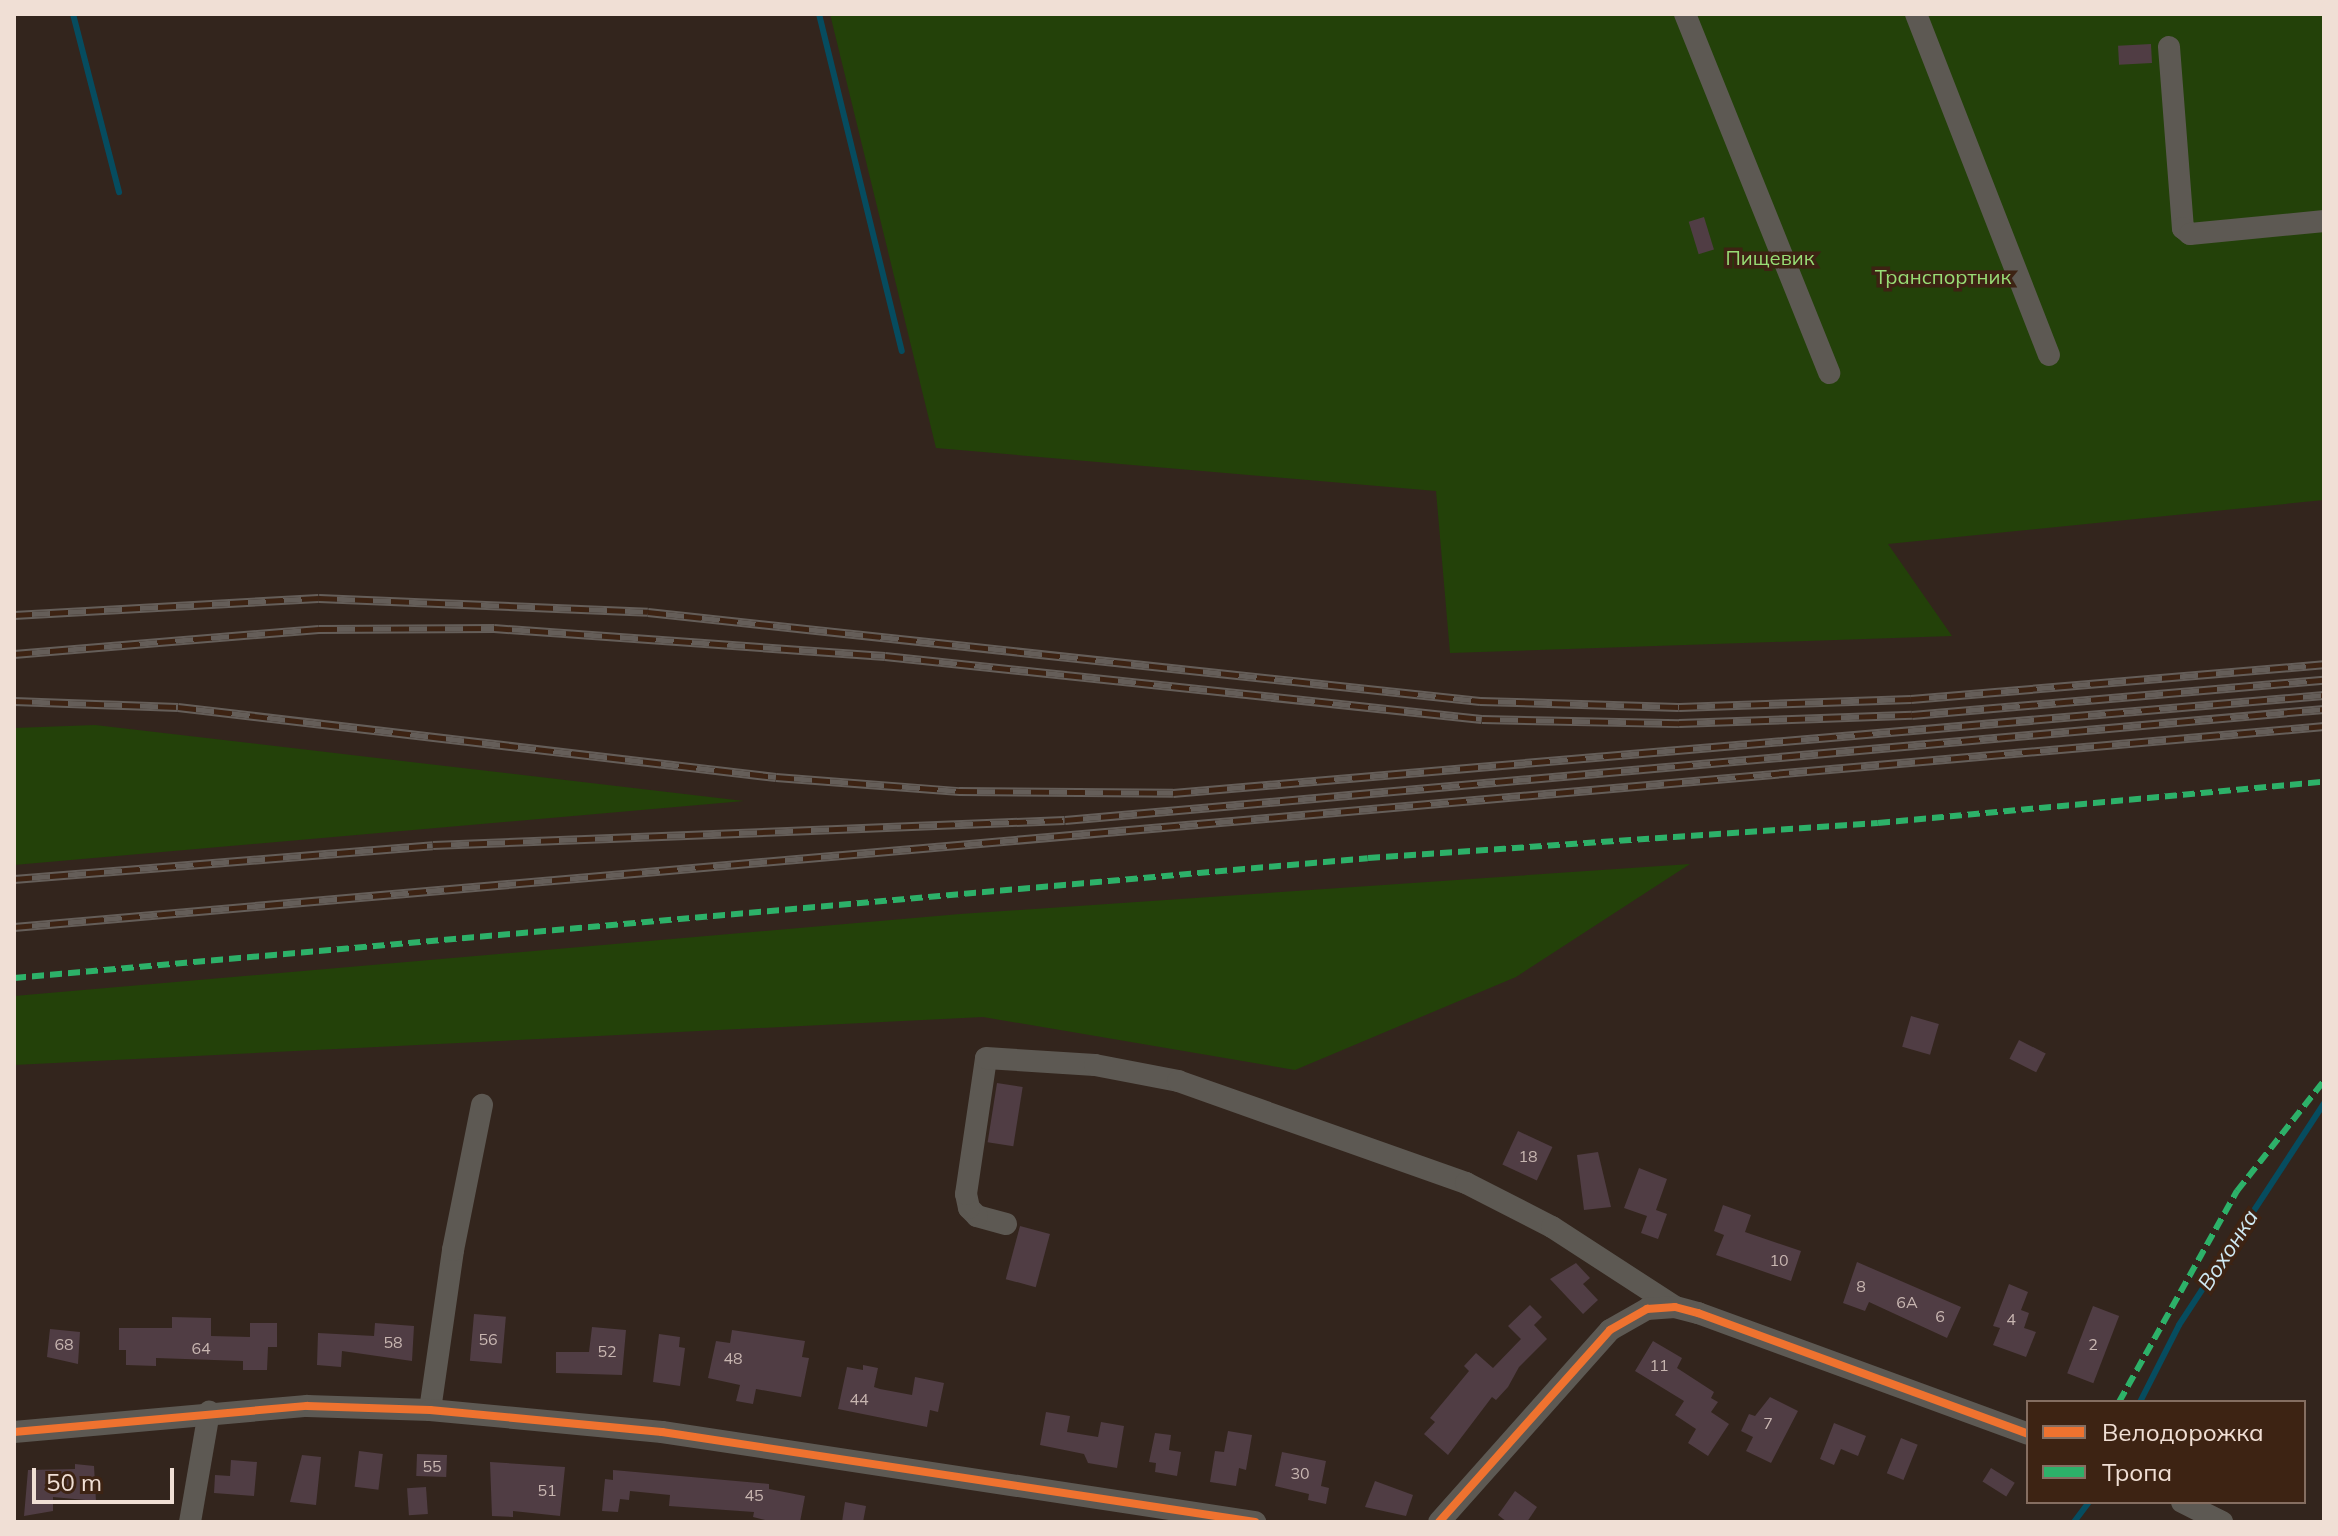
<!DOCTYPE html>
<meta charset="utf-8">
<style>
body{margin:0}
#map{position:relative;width:2338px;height:1536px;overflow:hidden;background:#33251d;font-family:Mulish,sans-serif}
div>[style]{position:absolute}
.green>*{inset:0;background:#234109}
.stream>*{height:6px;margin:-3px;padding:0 3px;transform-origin:3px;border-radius:3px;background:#064c5f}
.building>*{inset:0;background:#503d44;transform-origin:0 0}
.minor>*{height:22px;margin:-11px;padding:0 11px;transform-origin:11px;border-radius:11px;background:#5d5953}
.rail>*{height:9px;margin-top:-4.5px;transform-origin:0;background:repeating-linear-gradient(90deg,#3d2313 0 18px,#655e59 0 36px);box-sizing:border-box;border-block:2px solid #655e59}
.quiet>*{height:6px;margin-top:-3px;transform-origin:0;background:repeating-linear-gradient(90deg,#2db169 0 12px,transparent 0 18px)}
.cycleway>*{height:8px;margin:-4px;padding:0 4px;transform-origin:4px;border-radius:4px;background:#ef722f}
span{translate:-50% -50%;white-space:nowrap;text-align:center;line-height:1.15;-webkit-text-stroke:7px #3d2313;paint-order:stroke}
.number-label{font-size:16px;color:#c8b6b1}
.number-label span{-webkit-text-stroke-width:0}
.park-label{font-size:20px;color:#98dd75}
.water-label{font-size:22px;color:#cfe9f3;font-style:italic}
.frame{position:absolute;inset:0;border:16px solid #f0dfd5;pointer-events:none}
.legend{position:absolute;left:2026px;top:1400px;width:280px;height:104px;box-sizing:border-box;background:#3d2313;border:2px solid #856e61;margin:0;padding:10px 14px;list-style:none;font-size:24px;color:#f0dfd5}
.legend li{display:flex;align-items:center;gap:16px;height:40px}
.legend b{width:40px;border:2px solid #856e61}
.scale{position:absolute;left:32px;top:1468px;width:142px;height:36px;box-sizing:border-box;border:4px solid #f0dfd5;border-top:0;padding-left:10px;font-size:24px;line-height:28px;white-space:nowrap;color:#f0dfd5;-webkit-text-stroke:6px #3d2313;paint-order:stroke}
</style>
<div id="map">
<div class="green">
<i style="clip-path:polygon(830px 14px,2324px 14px,2324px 500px,1888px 544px,1952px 636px,1450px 653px,1436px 491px,936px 448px)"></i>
<i style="clip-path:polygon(95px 725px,744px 801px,14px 865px,14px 728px)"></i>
<i style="clip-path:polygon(1690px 864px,1516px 977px,1295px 1070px,983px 1017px,14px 1065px,14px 996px,960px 914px)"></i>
</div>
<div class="stream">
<i style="left:73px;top:14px;width:184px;rotate:75.5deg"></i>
<i style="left:819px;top:14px;width:347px;rotate:76.2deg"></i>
<i style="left:2140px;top:1402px;width:86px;rotate:-63.1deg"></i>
<i style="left:2179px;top:1325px;width:265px;rotate:-56.8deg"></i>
<i style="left:2074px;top:1522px;width:25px;rotate:-53deg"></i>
</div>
<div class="building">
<i style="left:2151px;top:44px;width:19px;height:33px;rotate:87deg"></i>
<i style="left:1704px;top:217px;width:34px;height:16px;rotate:73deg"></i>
<i style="left:1911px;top:1016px;width:29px;height:32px;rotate:16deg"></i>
<i style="left:2019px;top:1040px;width:30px;height:21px;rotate:27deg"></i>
<i style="left:997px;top:1083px;width:26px;height:60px;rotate:9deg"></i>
<i style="left:1518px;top:1131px;width:38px;height:37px;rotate:25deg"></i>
<i style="clip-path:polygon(1598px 1152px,1611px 1207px,1584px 1210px,1577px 1155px)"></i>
<i style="clip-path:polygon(1639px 1168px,1667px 1179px,1656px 1210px,1667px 1214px,1658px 1239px,1641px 1233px,1647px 1216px,1624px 1208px)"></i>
<i style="clip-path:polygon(1723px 1205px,1751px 1215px,1745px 1232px,1801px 1251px,1791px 1281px,1716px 1255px,1724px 1235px,1714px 1231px)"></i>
<i style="left:1020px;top:1226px;width:31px;height:55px;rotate:15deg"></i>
<i style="clip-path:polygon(1857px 1262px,1961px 1307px,1947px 1338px,1869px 1302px,1865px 1311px,1843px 1303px)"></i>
<i style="clip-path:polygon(1576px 1263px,1590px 1278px,1583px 1284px,1598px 1300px,1583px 1314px,1550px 1279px)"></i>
<i style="clip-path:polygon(2009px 1284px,2028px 1292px,2021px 1310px,2029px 1313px,2024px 1328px,2036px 1332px,2026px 1357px,1993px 1345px,2000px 1328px,1993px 1326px)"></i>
<i style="clip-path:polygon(1530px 1305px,1542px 1317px,1534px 1325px,1547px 1339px,1519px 1367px,1508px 1387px,1496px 1400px,1492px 1397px,1448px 1455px,1424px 1434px,1435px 1422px,1430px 1418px,1469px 1371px,1464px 1366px,1476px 1353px,1493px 1368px,1521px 1339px,1508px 1326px)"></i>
<i style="left:2093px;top:1306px;width:28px;height:72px;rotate:21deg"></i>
<i style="left:474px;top:1314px;width:32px;height:47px;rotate:5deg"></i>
<i style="clip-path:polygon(172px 1317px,211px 1318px,211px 1336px,250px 1337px,250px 1323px,277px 1323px,277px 1347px,268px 1347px,267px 1370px,243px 1370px,243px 1361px,156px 1358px,156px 1366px,126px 1365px,126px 1350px,119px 1350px,119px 1328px,172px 1328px)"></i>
<i style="clip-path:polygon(375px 1323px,414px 1326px,412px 1361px,342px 1351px,341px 1367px,317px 1365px,318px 1333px,374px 1336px)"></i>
<i style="clip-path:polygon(592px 1327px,626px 1330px,622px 1375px,556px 1373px,556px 1352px,589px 1352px)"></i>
<i style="clip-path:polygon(50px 1329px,80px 1332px,78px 1364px,47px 1357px)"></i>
<i style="clip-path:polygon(732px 1330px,805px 1341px,802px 1357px,809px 1358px,801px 1397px,756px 1389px,753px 1404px,736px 1401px,740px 1385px,708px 1378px,716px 1341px,730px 1343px)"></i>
<i style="clip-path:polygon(659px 1334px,680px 1337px,679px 1347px,685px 1348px,680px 1386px,653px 1382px)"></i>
<i style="clip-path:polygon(1653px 1341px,1682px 1358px,1677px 1368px,1714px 1392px,1711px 1398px,1718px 1402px,1711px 1412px,1729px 1424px,1708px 1456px,1688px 1443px,1696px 1429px,1675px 1415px,1684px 1401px,1635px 1371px)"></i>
<i style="clip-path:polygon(863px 1365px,878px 1368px,874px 1387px,880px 1389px,912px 1395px,915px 1377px,944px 1383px,938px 1412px,930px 1410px,927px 1427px,838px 1409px,847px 1367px,863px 1370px)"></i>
<i style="clip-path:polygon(1770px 1397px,1798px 1411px,1771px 1463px,1746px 1451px,1753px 1437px,1741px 1431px,1749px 1414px,1755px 1416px)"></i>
<i style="clip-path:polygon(1046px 1412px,1070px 1416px,1067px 1432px,1098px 1437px,1101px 1422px,1124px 1426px,1117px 1468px,1088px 1463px,1084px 1454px,1040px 1445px)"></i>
<i style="clip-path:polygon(1834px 1423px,1866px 1436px,1858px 1456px,1841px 1449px,1834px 1465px,1820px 1459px)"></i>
<i style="clip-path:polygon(1228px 1431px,1252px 1435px,1246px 1470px,1239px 1468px,1236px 1486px,1210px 1482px,1215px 1451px,1224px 1452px)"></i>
<i style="clip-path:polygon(1155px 1433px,1171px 1435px,1169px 1450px,1181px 1452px,1177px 1476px,1155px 1472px,1156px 1463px,1149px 1462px)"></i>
<i style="left:1901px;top:1438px;width:18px;height:38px;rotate:22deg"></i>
<i style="left:359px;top:1451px;width:24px;height:36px;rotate:7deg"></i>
<i style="clip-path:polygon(1282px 1452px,1326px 1461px,1321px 1486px,1329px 1488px,1326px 1504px,1308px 1500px,1309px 1494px,1275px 1486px)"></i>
<i style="left:417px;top:1454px;width:30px;height:22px;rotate:2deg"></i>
<i style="clip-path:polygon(302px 1455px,321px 1457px,316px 1505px,290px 1502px)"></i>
<i style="clip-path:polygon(231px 1460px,257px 1462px,254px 1496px,214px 1493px,215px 1475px,230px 1476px)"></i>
<i style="clip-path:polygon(490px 1462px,565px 1467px,560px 1516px,513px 1511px,513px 1517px,492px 1516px)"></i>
<i style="clip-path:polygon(75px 1464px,94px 1466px,96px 1501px,53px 1497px,53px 1511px,24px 1516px,28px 1470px,75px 1469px)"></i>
<i style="left:1991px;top:1468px;width:28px;height:16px;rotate:32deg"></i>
<i style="clip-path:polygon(613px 1470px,769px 1484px,769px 1489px,805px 1496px,800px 1522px,773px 1522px,753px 1517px,754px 1512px,669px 1506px,670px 1495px,630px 1491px,629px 1500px,620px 1499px,618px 1512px,602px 1511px,605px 1479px,613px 1480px)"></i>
<i style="clip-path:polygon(1375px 1481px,1413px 1495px,1406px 1516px,1365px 1507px)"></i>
<i style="left:426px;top:1487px;width:27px;height:19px;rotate:86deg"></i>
<i style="clip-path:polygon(1515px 1491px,1537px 1507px,1527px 1522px,1507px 1522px,1498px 1515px)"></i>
<i style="clip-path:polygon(845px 1502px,866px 1506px,863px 1522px,842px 1522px)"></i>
</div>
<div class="minor">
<i style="left:1685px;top:14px;width:387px;rotate:68.1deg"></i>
<i style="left:1916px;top:14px;width:366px;rotate:68.7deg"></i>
<i style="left:2169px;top:47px;width:182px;rotate:85.6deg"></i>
<i style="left:2183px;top:228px;width:9px;rotate:41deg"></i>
<i style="left:2190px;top:234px;width:135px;rotate:-5.5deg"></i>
<i style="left:1006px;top:1224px;width:30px;rotate:-165deg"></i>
<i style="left:977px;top:1216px;width:11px;rotate:-135deg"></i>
<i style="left:969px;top:1208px;width:14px;rotate:-102deg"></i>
<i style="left:966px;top:1194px;width:137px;rotate:-81.6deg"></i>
<i style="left:986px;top:1058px;width:109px;rotate:3.7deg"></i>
<i style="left:1095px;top:1065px;width:85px;rotate:10.9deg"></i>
<i style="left:1178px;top:1081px;width:306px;rotate:19.5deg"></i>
<i style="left:1466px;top:1183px;width:97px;rotate:27.1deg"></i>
<i style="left:1552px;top:1227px;width:147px;rotate:33deg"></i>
<i style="left:430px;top:1410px;width:162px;rotate:-81.8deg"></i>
<i style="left:453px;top:1250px;width:148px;rotate:-78.7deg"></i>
<i style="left:14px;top:1432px;width:294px;rotate:-5.1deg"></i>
<i style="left:307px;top:1406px;width:123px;rotate:1.9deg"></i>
<i style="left:430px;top:1410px;width:233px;rotate:5.4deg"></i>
<i style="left:662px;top:1432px;width:600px;rotate:8.63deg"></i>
<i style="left:2182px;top:1502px;width:45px;rotate:26.6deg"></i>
<i style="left:190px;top:1522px;width:112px;rotate:-80.2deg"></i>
<i style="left:1439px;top:1522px;width:257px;rotate:-48.3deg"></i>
<i style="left:1610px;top:1330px;width:43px;rotate:-29.6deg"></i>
<i style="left:1647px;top:1309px;width:28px;rotate:-4deg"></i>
<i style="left:1675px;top:1307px;width:24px;rotate:15deg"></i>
<i style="left:1698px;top:1313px;width:351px;rotate:20.1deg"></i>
</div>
<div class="rail">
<i style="left:14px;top:615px;width:305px;rotate:-3.2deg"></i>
<i style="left:319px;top:598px;width:329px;rotate:2.4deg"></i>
<i style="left:648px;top:612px;width:837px;rotate:6.11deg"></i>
<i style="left:1480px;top:701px;width:199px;rotate:1.7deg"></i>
<i style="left:1679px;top:707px;width:232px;rotate:-2deg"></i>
<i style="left:1911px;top:699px;width:414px;rotate:-4.8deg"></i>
<i style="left:14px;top:654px;width:306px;rotate:-4.7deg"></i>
<i style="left:319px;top:629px;width:175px;rotate:-0.3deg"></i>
<i style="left:494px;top:628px;width:392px;rotate:4.1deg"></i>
<i style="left:885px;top:656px;width:600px;rotate:6.02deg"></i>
<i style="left:1482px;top:719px;width:197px;rotate:1.2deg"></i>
<i style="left:1679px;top:723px;width:233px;rotate:-2deg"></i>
<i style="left:1912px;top:715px;width:413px;rotate:-4.9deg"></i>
<i style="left:14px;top:701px;width:164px;rotate:2.1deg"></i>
<i style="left:178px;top:707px;width:602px;rotate:6.68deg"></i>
<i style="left:776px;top:777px;width:184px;rotate:4.4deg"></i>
<i style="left:959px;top:791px;width:214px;rotate:0.5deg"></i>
<i style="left:1173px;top:793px;width:1155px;rotate:-4.87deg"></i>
<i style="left:14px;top:879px;width:420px;rotate:-4.6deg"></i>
<i style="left:433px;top:845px;width:632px;rotate:-2.27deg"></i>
<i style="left:1065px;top:820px;width:1264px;rotate:-5.04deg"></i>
<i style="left:14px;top:927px;width:2319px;rotate:-4.97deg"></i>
</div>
<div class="quiet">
<i style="left:14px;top:978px;width:1359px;rotate:-5.06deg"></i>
<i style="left:1368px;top:858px;width:511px;rotate:-3.93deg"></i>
<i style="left:1878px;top:823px;width:448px;rotate:-5.3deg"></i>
<i style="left:2119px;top:1402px;width:242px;rotate:-60.8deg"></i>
<i style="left:2237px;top:1191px;width:140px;rotate:-51.7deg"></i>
</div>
<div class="cycleway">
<i style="left:14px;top:1432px;width:294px;rotate:-5.1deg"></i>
<i style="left:307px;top:1406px;width:123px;rotate:1.9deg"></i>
<i style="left:430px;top:1410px;width:233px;rotate:5.4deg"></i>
<i style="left:662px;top:1432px;width:600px;rotate:8.63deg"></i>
<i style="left:1439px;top:1522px;width:257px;rotate:-48.3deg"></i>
<i style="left:1610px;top:1330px;width:43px;rotate:-29.6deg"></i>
<i style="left:1647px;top:1309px;width:28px;rotate:-4deg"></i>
<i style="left:1675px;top:1307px;width:24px;rotate:15deg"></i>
<i style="left:1698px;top:1313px;width:351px;rotate:20.1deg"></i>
</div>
<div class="number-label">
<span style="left:1528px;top:1156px">18</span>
<span style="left:1779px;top:1260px">10</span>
<span style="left:1861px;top:1286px">8</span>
<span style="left:1907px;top:1302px">6А</span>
<span style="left:1940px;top:1316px">6</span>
<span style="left:2011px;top:1319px">4</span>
<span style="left:488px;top:1339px">56</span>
<span style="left:393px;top:1342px">58</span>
<span style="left:64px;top:1344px">68</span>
<span style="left:2093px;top:1344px">2</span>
<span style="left:201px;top:1348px">64</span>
<span style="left:607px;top:1351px">52</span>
<span style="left:733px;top:1358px">48</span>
<span style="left:1659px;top:1365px">11</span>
<span style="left:859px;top:1399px">44</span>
<span style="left:1768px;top:1423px">7</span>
<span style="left:432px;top:1466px">55</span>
<span style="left:1300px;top:1473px">30</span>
<span style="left:547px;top:1490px">51</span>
<span style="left:754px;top:1495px">45</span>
</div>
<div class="park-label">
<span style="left:1770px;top:257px">Пищевик</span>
<span style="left:1943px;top:276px">Транспортник</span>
</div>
<div class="water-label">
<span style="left:2228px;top:1250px;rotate:-57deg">Вохонка</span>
</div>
<div class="frame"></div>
<ul class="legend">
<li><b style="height:10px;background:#ef722f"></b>Велодорожка</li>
<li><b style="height:10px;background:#2db169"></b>Тропа</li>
</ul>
<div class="scale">50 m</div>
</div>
